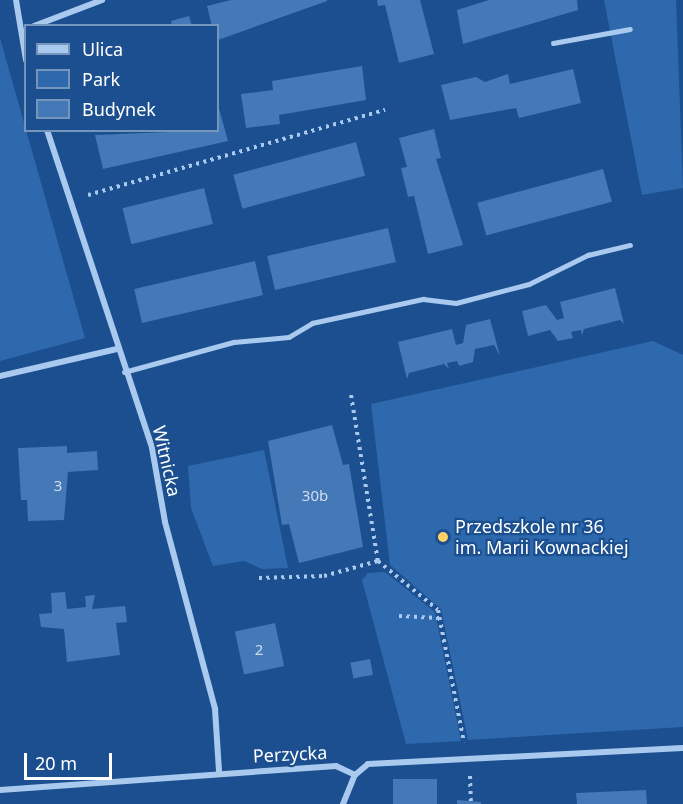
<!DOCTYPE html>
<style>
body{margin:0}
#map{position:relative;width:683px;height:804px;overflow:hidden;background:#1b4f8f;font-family:"Noto Sans",sans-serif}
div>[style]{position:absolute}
.green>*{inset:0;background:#2e69ad}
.building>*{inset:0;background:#4478b7;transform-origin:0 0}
.path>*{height:4px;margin-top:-2px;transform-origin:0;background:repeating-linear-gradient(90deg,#a9c9ee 0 3px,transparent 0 7.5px)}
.service>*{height:4.5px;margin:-2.25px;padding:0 2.25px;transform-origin:2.25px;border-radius:2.25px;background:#a9c9ee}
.minor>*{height:6px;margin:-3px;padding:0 3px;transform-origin:3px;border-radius:3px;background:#a9c9ee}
.dots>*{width:16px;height:16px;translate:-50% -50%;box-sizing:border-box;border:3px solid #1b4f8f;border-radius:50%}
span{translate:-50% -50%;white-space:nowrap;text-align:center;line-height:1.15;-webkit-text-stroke:4.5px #1b4f8f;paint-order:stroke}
.number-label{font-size:15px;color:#d0dded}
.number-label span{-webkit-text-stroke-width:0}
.street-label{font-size:18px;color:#fff}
.poi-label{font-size:18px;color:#fff}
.left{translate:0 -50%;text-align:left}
.legend{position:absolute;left:24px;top:24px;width:195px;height:108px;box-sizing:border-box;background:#1b4f8f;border:2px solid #7695bc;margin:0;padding:8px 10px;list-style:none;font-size:18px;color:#fff}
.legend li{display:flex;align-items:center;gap:12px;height:30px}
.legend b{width:30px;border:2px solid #7695bc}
.scale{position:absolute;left:24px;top:753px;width:88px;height:27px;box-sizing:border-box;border:3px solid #fff;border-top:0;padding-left:8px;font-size:18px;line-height:21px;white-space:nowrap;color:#fff;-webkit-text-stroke:4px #1b4f8f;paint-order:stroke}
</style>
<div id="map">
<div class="green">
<i style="clip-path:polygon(604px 0,676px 0,683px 188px,642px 195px)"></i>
<i style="clip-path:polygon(0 38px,85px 338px,0 361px)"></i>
<i style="clip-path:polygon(653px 341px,683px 355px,683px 727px,468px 740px,441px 609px,390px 565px,371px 404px)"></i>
<i style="clip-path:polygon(264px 450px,288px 568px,262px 569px,244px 561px,213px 566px,191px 508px,188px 466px)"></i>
<i style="clip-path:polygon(385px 572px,435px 612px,461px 741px,406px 744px,362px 580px,368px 573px)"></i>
</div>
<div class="building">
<i style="clip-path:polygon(231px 0,327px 0,327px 1px,218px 40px,218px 26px,212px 26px,207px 6px)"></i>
<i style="clip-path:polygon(377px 0,420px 0,434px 54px,399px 63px,385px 5px,378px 6px)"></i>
<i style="clip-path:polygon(489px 0,577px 0,578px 10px,463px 44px,457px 10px)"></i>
<i style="clip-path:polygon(189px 16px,192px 26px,172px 26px,171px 21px)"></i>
<i style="clip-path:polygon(362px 66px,366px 100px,279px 115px,280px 124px,246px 128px,241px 94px,273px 90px,272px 81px)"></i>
<i style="clip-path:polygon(573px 69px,581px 103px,519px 118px,516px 108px,450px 120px,441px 85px,476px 77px,485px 82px,508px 74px,510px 84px)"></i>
<i style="clip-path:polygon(218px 105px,228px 141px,103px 169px,95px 135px,218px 130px)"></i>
<i style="clip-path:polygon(434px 129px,441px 158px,436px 159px,463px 245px,428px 254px,414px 196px,408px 197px,401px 168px,407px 167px,399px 138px)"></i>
<i style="left:356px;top:142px;width:35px;height:127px;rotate:75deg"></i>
<i style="left:603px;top:169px;width:34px;height:130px;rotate:75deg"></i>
<i style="left:204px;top:188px;width:37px;height:84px;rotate:76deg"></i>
<i style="left:388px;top:228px;width:35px;height:124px;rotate:77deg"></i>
<i style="left:255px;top:261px;width:35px;height:124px;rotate:77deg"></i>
<i style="clip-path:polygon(615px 288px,624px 324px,620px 320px,584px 329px,582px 335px,581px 330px,571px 332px,573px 338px,558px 341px,550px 330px,528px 336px,522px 311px,546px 305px,557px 320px,564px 318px,560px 302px)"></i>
<i style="clip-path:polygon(490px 319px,500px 356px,494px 345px,475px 349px,473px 362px,459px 366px,457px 361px,447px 363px,449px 369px,444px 364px,409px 373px,407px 379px,398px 342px,452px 329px,456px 345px,463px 343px,466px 325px)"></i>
<i style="clip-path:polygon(332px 425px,343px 465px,349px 464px,363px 547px,299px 563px,289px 524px,282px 525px,268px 441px)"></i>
<i style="clip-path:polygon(67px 446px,67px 453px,97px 451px,98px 470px,68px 472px,64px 520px,28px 521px,27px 500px,21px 500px,18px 448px)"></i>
<i style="clip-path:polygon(65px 592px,67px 609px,86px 607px,85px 596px,95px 595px,92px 609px,125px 606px,127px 622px,116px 623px,120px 655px,67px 662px,64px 629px,41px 627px,39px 614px,52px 613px,51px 593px)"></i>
<i style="left:275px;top:623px;width:44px;height:41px;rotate:78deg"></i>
<i style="left:370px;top:659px;width:16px;height:20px;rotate:79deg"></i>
<i style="left:437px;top:779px;width:25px;height:44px;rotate:90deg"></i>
<i style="clip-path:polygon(646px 790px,647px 804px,577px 804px,576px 793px)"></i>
<i style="clip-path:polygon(457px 800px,481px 802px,481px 804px,457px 804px)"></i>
</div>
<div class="path">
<i style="left:88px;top:195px;width:309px;rotate:-16deg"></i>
<i style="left:351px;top:395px;width:168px;rotate:80.8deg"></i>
<i style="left:378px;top:561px;width:77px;rotate:39.2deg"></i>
<i style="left:438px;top:610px;width:135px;rotate:78.9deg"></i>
<i style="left:259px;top:578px;width:65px;rotate:-1.8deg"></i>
<i style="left:324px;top:576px;width:56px;rotate:-15.5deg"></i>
<i style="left:399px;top:616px;width:40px;rotate:2.9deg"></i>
<i style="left:470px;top:776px;width:25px;rotate:88deg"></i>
</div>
<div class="service">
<i style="left:553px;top:43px;width:78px;rotate:-10.3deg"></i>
<i style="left:124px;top:372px;width:114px;rotate:-15.3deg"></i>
<i style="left:234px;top:342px;width:55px;rotate:-5.2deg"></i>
<i style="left:289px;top:337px;width:27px;rotate:-31deg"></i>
<i style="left:312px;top:323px;width:114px;rotate:-12.2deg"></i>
<i style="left:423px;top:299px;width:33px;rotate:7deg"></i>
<i style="left:456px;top:303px;width:75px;rotate:-14.6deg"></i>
<i style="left:529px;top:284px;width:66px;rotate:-26.2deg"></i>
<i style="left:588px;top:255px;width:43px;rotate:-13.4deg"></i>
</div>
<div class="minor">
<i style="left:16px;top:0;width:61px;rotate:80.5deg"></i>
<i style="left:34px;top:26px;width:73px;rotate:-20.9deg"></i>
<i style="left:47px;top:130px;width:335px;rotate:71.7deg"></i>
<i style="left:152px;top:448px;width:75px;rotate:80deg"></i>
<i style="left:165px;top:522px;width:194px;rotate:75deg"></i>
<i style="left:215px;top:709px;width:62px;rotate:86.3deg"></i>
<i style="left:0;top:376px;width:120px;rotate:-13deg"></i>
<i style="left:0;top:790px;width:337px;rotate:-4.1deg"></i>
<i style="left:336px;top:766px;width:21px;rotate:25deg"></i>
<i style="left:343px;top:804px;width:31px;rotate:-68deg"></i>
<i style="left:355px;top:775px;width:17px;rotate:-40deg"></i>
<i style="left:368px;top:764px;width:315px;rotate:-2.9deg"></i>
</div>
<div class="dots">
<i style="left:443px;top:537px;background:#ffd166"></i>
</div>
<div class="number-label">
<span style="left:58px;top:486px">3</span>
<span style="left:315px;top:496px">30b</span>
<span style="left:259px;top:650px">2</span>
</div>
<div class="street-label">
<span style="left:167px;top:461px;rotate:77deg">Witnicka</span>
<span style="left:290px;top:754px;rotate:-3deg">Perzycka</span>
</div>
<div class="poi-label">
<span class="left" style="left:455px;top:537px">Przedszkole nr 36<br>im. Marii Kownackiej</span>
</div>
<ul class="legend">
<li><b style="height:8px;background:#a9c9ee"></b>Ulica</li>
<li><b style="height:16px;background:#2e69ad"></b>Park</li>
<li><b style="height:16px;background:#4478b7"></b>Budynek</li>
</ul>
<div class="scale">20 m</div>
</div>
